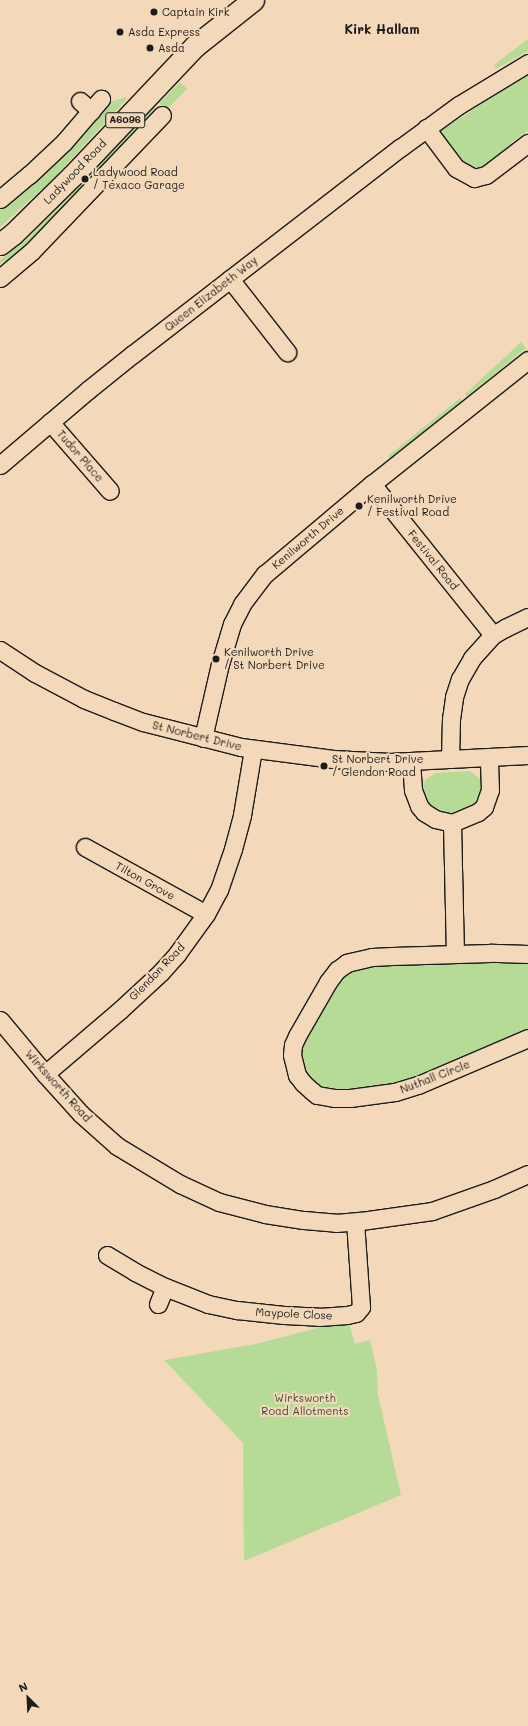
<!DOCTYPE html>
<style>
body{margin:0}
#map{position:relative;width:528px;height:1726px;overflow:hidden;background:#f3d9ba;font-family:Mali,sans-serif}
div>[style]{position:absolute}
.green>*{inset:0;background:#b6db96;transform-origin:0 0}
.roads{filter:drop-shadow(1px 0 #1c1c1c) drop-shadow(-1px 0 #1c1c1c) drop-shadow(0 1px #1c1c1c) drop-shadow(0 -1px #1c1c1c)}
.minor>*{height:17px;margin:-8.5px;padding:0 8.5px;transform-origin:8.5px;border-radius:8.5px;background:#f3d9ba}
.major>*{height:21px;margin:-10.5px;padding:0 10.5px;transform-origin:10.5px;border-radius:10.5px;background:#f3d9ba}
.dots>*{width:11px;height:11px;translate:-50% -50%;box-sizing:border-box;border:2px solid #f3d9ba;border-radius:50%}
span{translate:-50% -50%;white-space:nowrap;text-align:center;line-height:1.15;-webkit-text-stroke:4px #f3d9ba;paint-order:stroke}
.shield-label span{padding:1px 3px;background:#f3d9ba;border:1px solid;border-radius:3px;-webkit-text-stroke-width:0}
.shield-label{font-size:10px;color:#1c1c1c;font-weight:700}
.poi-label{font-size:11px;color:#1c1c1c}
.left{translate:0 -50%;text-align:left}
.street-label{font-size:11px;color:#1c1c1c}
.park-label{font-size:11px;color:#424c3a}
.quarter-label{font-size:13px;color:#1c1c1c;font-weight:700}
.north{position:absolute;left:8px;top:1678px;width:40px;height:40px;-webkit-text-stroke:3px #f3d9ba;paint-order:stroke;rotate:336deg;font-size:11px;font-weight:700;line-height:16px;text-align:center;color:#1c1c1c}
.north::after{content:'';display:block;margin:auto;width:14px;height:18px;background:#1c1c1c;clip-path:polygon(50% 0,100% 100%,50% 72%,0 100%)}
</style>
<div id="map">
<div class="green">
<i style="clip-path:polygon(528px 39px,528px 51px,496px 69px,494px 65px)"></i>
<i style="clip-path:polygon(528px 76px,528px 131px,512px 142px,508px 152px,490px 167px,468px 171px,440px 134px,441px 131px,489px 99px)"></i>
<i style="left:180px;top:82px;width:10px;height:30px;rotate:45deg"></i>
<i style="clip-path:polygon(125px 97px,127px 99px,51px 181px,0 227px,0 210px,42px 173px,105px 104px)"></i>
<i style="clip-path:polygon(153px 106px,158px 110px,9px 262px,4px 261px,0 264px,0 260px,27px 239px,82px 184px,84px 185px,92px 176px,91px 174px)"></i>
<i style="clip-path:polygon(521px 342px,526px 348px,467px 397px,465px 394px)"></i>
<i style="clip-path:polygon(460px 398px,463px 401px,391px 460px,388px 456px)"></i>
<i style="clip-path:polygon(470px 771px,480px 779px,482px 783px,483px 788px,477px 802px,465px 813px,452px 815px,429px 809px,421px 795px,425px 780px,436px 773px)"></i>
<i style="clip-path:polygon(528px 960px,528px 1031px,418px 1079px,373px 1090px,327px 1093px,306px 1080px,299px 1046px,340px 974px,362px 964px)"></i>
<i style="clip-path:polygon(348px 1320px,355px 1344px,370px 1340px,377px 1370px,378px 1395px,401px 1495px,244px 1561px,243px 1443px,164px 1360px,256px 1344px)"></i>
</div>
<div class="roads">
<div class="minor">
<i style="left:80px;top:101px;width:15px;rotate:42deg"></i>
<i style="left:426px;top:128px;width:50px;rotate:53.1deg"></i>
<i style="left:456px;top:168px;width:21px;rotate:29deg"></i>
<i style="left:474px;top:178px;width:12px;rotate:-14deg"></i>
<i style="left:486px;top:175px;width:53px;rotate:-37.3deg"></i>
<i style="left:0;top:199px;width:38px;rotate:-40deg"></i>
<i style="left:29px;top:175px;width:48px;rotate:-43.3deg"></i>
<i style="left:64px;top:142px;width:57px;rotate:-49.3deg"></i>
<i style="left:0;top:278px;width:42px;rotate:-40.2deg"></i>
<i style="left:32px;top:251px;width:188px;rotate:-46.3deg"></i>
<i style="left:230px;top:279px;width:93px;rotate:52deg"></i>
<i style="left:50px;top:422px;width:91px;rotate:49deg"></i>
<i style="left:0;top:465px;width:116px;rotate:-40.4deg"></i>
<i style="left:88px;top:390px;width:58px;rotate:-38.7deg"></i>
<i style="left:133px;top:354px;width:337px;rotate:-37.7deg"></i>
<i style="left:400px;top:148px;width:73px;rotate:-36.1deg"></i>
<i style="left:459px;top:105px;width:81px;rotate:-31.3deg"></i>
<i style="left:372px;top:484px;width:193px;rotate:51.3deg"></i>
<i style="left:0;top:650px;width:42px;rotate:33.3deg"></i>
<i style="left:35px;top:673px;width:55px;rotate:28deg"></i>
<i style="left:84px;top:699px;width:32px;rotate:22deg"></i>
<i style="left:114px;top:711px;width:31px;rotate:21deg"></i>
<i style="left:143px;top:722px;width:101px;rotate:14.3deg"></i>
<i style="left:241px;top:747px;width:93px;rotate:7.4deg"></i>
<i style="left:333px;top:759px;width:57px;rotate:3deg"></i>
<i style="left:390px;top:762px;width:138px;rotate:-2.9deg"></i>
<i style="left:203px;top:738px;width:76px;rotate:-77.1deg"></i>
<i style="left:220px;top:664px;width:42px;rotate:-73.3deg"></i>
<i style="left:232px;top:624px;width:22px;rotate:-63deg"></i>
<i style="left:242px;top:604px;width:38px;rotate:-53deg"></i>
<i style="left:265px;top:574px;width:140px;rotate:-40.1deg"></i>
<i style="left:372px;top:484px;width:199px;rotate:-38.5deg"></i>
<i style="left:450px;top:759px;width:40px;rotate:-88.6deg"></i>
<i style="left:451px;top:719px;width:22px;rotate:-82deg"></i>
<i style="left:454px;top:697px;width:19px;rotate:-72deg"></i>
<i style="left:460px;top:679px;width:24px;rotate:-60deg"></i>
<i style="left:472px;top:658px;width:31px;rotate:-48deg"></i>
<i style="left:493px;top:635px;width:14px;rotate:-30deg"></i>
<i style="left:505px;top:628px;width:25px;rotate:-26deg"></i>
<i style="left:411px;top:761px;width:29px;rotate:86deg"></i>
<i style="left:413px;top:790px;width:17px;rotate:69deg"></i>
<i style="left:419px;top:806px;width:8px;rotate:50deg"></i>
<i style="left:424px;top:812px;width:13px;rotate:32deg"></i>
<i style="left:435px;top:819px;width:17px;rotate:13deg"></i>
<i style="left:452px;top:823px;width:28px;rotate:-23deg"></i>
<i style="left:478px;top:812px;width:8px;rotate:-40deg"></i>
<i style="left:484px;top:807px;width:18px;rotate:-71deg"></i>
<i style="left:490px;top:790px;width:32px;rotate:-92deg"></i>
<i style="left:452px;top:823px;width:131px;rotate:88.7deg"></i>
<i style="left:85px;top:847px;width:138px;rotate:29deg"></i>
<i style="left:528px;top:954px;width:38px;rotate:-178deg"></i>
<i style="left:490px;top:953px;width:98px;rotate:178.2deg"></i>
<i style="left:392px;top:956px;width:20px;rotate:177deg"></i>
<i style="left:372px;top:957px;width:26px;rotate:167deg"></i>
<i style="left:347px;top:963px;width:12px;rotate:145deg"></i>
<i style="left:337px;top:970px;width:15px;rotate:127deg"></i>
<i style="left:328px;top:982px;width:62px;rotate:119.9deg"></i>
<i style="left:297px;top:1036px;width:10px;rotate:114deg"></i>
<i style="left:293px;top:1045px;width:10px;rotate:96deg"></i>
<i style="left:292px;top:1055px;width:21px;rotate:76deg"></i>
<i style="left:297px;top:1075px;width:10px;rotate:53deg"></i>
<i style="left:303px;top:1083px;width:12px;rotate:42deg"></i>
<i style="left:312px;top:1091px;width:6px;rotate:39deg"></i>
<i style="left:317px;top:1095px;width:17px;rotate:10deg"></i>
<i style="left:334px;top:1098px;width:16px"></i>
<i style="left:350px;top:1098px;width:45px;rotate:-7.6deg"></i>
<i style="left:395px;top:1092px;width:24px;rotate:-17deg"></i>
<i style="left:418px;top:1085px;width:120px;rotate:-23.1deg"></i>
<i style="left:0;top:1020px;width:70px;rotate:50.2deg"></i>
<i style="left:45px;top:1074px;width:54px;rotate:48deg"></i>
<i style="left:81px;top:1114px;width:48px;rotate:41.6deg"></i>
<i style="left:117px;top:1146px;width:74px;rotate:31.1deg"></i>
<i style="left:180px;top:1184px;width:43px;rotate:24.8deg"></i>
<i style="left:219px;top:1202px;width:48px;rotate:14.6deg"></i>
<i style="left:265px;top:1214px;width:39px;rotate:9deg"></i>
<i style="left:304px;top:1220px;width:32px;rotate:5deg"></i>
<i style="left:336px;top:1223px;width:25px;rotate:-5deg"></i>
<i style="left:361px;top:1221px;width:72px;rotate:-8deg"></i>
<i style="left:432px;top:1211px;width:66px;rotate:-19.5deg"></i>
<i style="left:494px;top:1189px;width:37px;rotate:-24deg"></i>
<i style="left:45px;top:1074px;width:99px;rotate:-40.5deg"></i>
<i style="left:120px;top:1010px;width:56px;rotate:-42.8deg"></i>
<i style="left:161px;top:972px;width:24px;rotate:-48deg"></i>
<i style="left:177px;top:954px;width:49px;rotate:-54.1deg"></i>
<i style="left:206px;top:914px;width:27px;rotate:-62deg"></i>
<i style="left:219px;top:890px;width:43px;rotate:-71.1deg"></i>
<i style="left:233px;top:849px;width:35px;rotate:-75deg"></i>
<i style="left:242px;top:815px;width:67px;rotate:-80.5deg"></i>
<i style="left:107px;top:1255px;width:33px;rotate:31deg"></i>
<i style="left:135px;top:1272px;width:34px;rotate:27deg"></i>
<i style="left:165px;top:1287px;width:46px;rotate:21.6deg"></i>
<i style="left:208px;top:1304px;width:30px;rotate:12deg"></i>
<i style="left:237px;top:1310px;width:47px;rotate:6.1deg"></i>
<i style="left:284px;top:1315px;width:35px;rotate:3deg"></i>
<i style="left:319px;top:1317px;width:28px;rotate:-4deg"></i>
<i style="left:347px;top:1315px;width:9px;rotate:-13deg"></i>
<i style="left:356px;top:1313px;width:8px;rotate:-50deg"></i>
<i style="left:361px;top:1307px;width:85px;rotate:-94deg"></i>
<i style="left:158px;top:1304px;width:18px;rotate:-68deg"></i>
</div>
<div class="major">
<i style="left:0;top:244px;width:16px;rotate:-38deg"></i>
<i style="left:13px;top:234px;width:83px;rotate:-44.5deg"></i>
<i style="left:72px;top:176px;width:179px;rotate:-46.6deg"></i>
<i style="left:195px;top:46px;width:74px;rotate:-38.4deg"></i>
</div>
</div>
<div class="dots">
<i style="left:154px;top:12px;background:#1c1c1c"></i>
<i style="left:120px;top:32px;background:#1c1c1c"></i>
<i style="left:150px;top:48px;background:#1c1c1c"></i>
<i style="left:85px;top:179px;background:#1c1c1c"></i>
<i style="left:359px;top:506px;background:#1c1c1c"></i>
<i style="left:216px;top:659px;background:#1c1c1c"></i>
<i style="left:324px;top:766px;background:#1c1c1c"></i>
</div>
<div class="shield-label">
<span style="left:125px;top:120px">A6096</span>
</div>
<div class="poi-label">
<span class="left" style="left:162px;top:12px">Captain Kirk</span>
<span class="left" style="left:128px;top:32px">Asda Express</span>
<span class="left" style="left:158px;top:48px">Asda</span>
<span class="left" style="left:93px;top:179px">Ladywood Road<br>/ Texaco Garage</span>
<span class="left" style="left:367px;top:506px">Kenilworth Drive<br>/ Festival Road</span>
<span class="left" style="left:224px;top:659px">Kenilworth Drive<br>/ St Norbert Drive</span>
<span class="left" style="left:332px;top:766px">St Norbert Drive<br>/ Glendon Road</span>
</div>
<div class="street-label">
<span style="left:75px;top:172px;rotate:-46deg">Ladywood Road</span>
<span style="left:211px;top:294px;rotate:-38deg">Queen Elizabeth Way</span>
<span style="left:80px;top:456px;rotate:49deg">Tudor Place</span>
<span style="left:308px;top:538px;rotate:-40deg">Kenilworth Drive</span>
<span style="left:433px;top:560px;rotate:51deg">Festival Road</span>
<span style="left:197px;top:736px;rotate:14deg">St Norbert Drive</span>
<span style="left:145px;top:881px;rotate:29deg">Tilton Grove</span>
<span style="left:157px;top:972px;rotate:-46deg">Glendon Road</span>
<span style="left:435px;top:1077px;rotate:-21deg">Nuthall Circle</span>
<span style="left:58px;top:1086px;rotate:48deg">Wirksworth Road</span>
<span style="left:294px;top:1314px;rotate:3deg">Maypole Close</span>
</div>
<div class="park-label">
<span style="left:305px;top:1405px">Wirksworth<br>Road Allotments</span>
</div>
<div class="quarter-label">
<span style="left:382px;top:29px">Kirk Hallam</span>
</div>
<div class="north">N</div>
</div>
